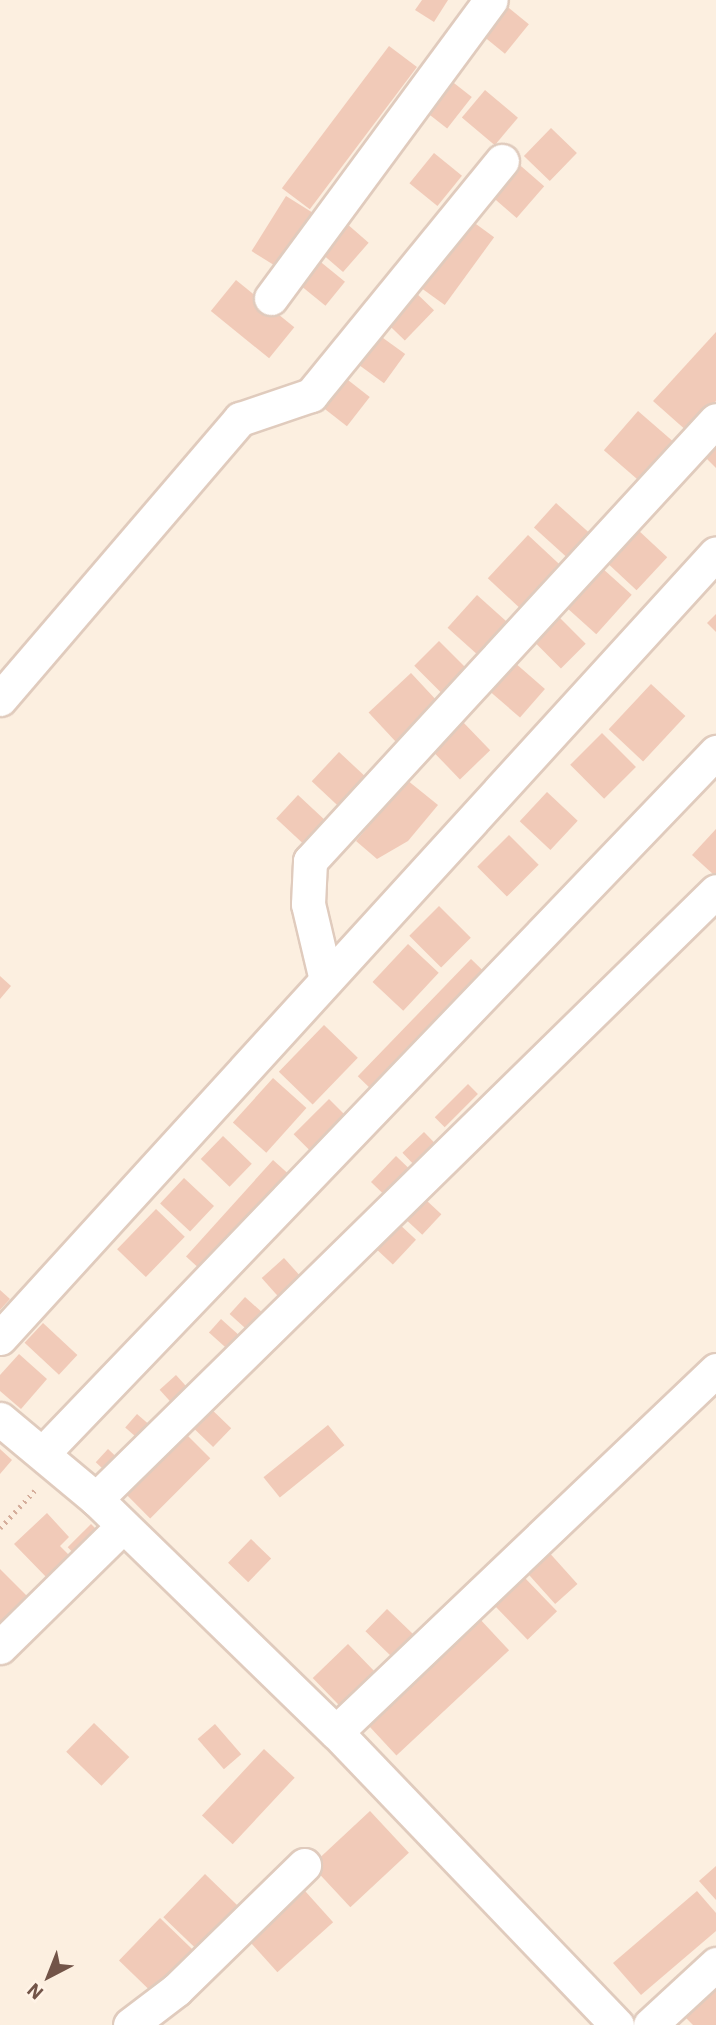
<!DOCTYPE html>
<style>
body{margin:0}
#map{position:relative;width:716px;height:2025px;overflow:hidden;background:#fcefe0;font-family:"IBM Plex Sans",sans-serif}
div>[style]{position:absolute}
.building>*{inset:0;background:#f1cab8;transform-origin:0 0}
.path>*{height:4.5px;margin-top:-2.25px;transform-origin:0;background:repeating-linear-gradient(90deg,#d5ae9c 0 2px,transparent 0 7px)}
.roads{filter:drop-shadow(2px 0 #e0cbbd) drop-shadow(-2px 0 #e0cbbd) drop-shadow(0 2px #e0cbbd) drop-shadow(0 -2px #e0cbbd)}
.street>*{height:33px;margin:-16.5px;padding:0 16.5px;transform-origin:16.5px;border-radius:16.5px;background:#fff}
span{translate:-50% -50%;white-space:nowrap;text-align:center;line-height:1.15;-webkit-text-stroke:5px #fff3e6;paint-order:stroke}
.north{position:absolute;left:14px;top:1941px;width:70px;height:70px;-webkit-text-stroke:5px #fff3e6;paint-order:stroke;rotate:222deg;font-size:19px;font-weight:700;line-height:28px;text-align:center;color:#725448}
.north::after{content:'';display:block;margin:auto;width:24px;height:32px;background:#725448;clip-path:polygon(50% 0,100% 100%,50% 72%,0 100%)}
</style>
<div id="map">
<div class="building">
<i style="clip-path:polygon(422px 0,448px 0,434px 22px,415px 10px)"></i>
<i style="left:504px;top:4px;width:32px;height:38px;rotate:39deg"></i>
<i style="left:389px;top:46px;width:35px;height:178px;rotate:37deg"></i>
<i style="left:445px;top:76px;width:34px;height:40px;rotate:38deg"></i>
<i style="left:485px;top:90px;width:43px;height:36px;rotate:40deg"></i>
<i style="left:551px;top:128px;width:36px;height:39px;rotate:44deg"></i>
<i style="left:434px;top:153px;width:36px;height:39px;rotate:39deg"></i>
<i style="left:514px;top:160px;width:40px;height:42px;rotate:41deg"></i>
<i style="left:286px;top:196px;width:32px;height:65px;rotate:32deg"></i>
<i style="left:465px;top:216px;width:36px;height:84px;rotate:36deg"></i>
<i style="left:346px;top:223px;width:30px;height:39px;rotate:41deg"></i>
<i style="left:317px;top:259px;width:36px;height:31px;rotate:39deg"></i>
<i style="left:236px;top:280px;width:75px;height:40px;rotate:39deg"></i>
<i style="left:411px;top:288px;width:32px;height:42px;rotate:44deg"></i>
<i style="left:372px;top:330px;width:41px;height:36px;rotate:36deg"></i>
<i style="clip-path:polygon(716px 332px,716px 401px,688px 432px,653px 401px)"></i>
<i style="left:339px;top:373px;width:39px;height:37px;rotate:38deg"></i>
<i style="left:638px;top:411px;width:50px;height:52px;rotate:41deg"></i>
<i style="clip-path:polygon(716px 443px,716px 468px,704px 456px)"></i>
<i style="left:556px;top:503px;width:45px;height:33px;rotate:42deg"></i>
<i style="left:638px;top:530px;width:40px;height:45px;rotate:43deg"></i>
<i style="left:528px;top:535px;width:47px;height:59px;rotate:43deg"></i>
<i style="left:602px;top:568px;width:40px;height:53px;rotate:42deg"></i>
<i style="left:477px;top:595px;width:42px;height:44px;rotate:42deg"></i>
<i style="left:556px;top:614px;width:42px;height:35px;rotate:45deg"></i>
<i style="clip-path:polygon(716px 614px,716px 632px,707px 623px)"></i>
<i style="left:439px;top:641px;width:40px;height:35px;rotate:45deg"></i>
<i style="left:514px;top:662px;width:41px;height:38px;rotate:41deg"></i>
<i style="left:411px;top:673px;width:42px;height:58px;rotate:47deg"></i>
<i style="left:651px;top:684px;width:47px;height:62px;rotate:43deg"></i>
<i style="left:461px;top:720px;width:42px;height:42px;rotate:46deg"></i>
<i style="left:602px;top:733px;width:48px;height:45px;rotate:45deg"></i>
<i style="left:339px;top:752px;width:37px;height:40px;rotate:43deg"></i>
<i style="clip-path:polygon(407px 780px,438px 805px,408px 841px,377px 859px,356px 841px)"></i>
<i style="left:547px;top:792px;width:42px;height:40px;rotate:43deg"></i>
<i style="left:298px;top:795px;width:40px;height:32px;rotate:43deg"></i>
<i style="clip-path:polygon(716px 829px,716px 873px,714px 875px,692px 855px)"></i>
<i style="left:509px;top:835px;width:42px;height:45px;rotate:45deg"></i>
<i style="left:439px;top:906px;width:45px;height:42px;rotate:45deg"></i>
<i style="left:408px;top:944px;width:42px;height:52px;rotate:43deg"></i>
<i style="left:471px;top:959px;width:28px;height:163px;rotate:44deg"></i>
<i style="clip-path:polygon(0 976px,11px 986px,0 999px)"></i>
<i style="left:324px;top:1025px;width:47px;height:65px;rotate:44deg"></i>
<i style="left:273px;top:1078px;width:45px;height:60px;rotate:42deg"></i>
<i style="left:468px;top:1084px;width:14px;height:47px;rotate:45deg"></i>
<i style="left:329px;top:1099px;width:30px;height:50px;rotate:45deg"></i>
<i style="left:424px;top:1132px;width:29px;height:30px;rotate:46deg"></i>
<i style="left:223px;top:1136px;width:40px;height:32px;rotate:44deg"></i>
<i style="left:396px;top:1156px;width:30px;height:36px;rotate:44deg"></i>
<i style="left:273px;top:1160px;width:30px;height:130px;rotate:42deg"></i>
<i style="left:184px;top:1178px;width:41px;height:35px;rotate:43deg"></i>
<i style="left:426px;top:1200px;width:21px;height:28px;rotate:43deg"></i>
<i style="left:156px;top:1209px;width:40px;height:56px;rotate:44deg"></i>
<i style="left:397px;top:1222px;width:26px;height:34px;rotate:43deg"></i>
<i style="left:284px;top:1258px;width:28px;height:30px;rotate:48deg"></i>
<i style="clip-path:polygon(0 1290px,10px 1299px,0 1310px)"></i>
<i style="left:245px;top:1297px;width:30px;height:23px;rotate:42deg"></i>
<i style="left:221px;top:1319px;width:24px;height:18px;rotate:42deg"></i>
<i style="left:43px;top:1323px;width:47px;height:27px;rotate:43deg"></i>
<i style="clip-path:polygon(19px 1354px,47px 1379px,21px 1409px,0 1391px,0 1375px)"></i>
<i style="left:176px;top:1375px;width:27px;height:22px;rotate:48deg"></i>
<i style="left:206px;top:1404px;width:35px;height:26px;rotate:44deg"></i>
<i style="left:137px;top:1414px;width:23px;height:18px;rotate:41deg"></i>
<i style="left:328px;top:1425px;width:26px;height:83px;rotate:51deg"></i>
<i style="left:182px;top:1430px;width:40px;height:85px;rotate:45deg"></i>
<i style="clip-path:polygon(0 1449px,12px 1460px,0 1474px)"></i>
<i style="left:108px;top:1449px;width:19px;height:18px;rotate:43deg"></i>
<i style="clip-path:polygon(47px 1513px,69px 1537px,60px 1546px,71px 1557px,48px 1579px,14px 1544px)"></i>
<i style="left:91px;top:1524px;width:17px;height:33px;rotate:45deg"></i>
<i style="left:251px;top:1539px;width:28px;height:33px;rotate:44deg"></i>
<i style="left:546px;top:1549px;width:47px;height:30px;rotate:48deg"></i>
<i style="clip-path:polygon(0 1569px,28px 1597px,0 1624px)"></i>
<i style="left:523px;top:1576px;width:49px;height:41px;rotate:46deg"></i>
<i style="left:387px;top:1609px;width:39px;height:31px;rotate:44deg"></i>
<i style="left:477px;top:1616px;width:47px;height:154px;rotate:47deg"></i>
<i style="left:348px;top:1644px;width:40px;height:49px;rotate:46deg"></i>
<i style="left:94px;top:1723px;width:49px;height:40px;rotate:44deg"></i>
<i style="left:215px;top:1724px;width:40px;height:23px;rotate:49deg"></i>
<i style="left:264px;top:1749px;width:42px;height:91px;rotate:43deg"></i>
<i style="left:370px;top:1811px;width:57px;height:80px;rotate:47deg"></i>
<i style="clip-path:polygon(716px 1866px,716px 1900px,699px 1881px)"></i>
<i style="left:205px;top:1874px;width:46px;height:60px;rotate:44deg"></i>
<i style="left:297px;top:1882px;width:54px;height:75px;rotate:48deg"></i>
<i style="clip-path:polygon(697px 1891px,716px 1913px,716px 1931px,641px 1995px,613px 1963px)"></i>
<i style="left:160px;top:1918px;width:46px;height:59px;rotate:44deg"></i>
<i style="clip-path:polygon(716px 1984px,716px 2025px,693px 2025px,684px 2016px)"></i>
</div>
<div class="path">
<i style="left:0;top:1528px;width:54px;rotate:-47.2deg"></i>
</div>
<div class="roads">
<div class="street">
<i style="left:271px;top:298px;width:370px;rotate:-53.6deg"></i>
<i style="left:0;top:699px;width:369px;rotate:-49.4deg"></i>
<i style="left:240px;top:419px;width:75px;rotate:-18.7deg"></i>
<i style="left:311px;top:395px;width:302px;rotate:-50.8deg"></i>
<i style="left:326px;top:980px;width:78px;rotate:-103.3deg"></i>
<i style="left:308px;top:904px;width:43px;rotate:-87.3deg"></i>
<i style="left:310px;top:861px;width:599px;rotate:-47.37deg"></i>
<i style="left:0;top:1338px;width:1062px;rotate:-47.63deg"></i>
<i style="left:0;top:1419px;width:125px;rotate:39.8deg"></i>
<i style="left:96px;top:1499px;width:334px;rotate:44.2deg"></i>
<i style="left:336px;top:1732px;width:406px;rotate:46.2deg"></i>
<i style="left:43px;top:1453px;width:972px;rotate:-46.17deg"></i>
<i style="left:96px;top:1499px;width:868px;rotate:-44.44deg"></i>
<i style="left:0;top:1647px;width:171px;rotate:-44.5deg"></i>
<i style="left:336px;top:1732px;width:525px;rotate:-43.61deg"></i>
<i style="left:130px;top:2025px;width:58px;rotate:-37.3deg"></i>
<i style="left:176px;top:1990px;width:179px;rotate:-44.3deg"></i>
<i style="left:650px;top:2025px;width:90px;rotate:-42.7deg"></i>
</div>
</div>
<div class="north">N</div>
</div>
